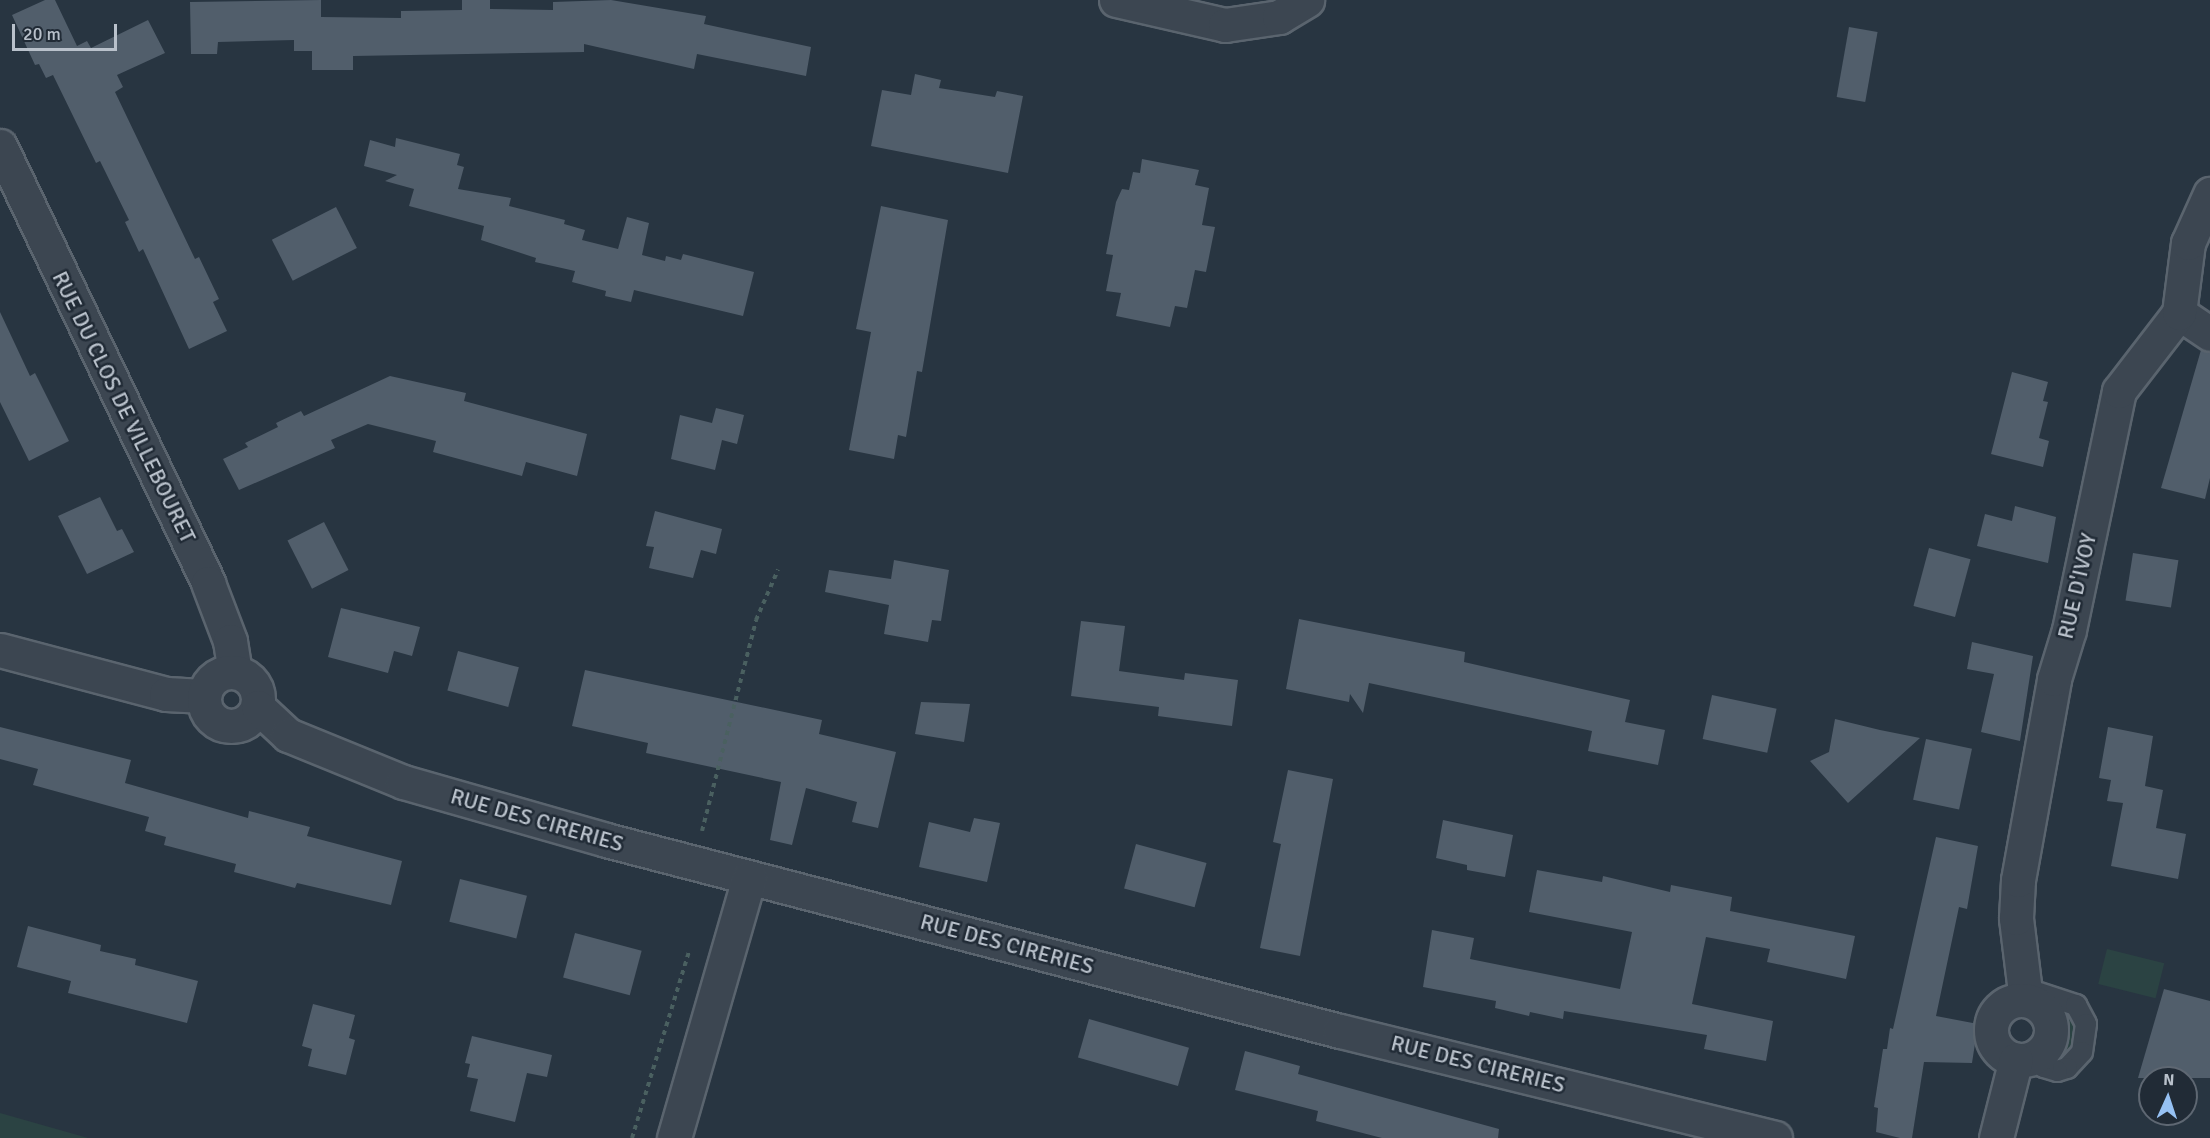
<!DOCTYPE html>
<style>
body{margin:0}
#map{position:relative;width:2210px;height:1138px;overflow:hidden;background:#283541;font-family:Signika,sans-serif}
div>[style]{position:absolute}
.green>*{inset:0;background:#2b4343;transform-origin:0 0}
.building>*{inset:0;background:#515e6b;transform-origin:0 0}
.path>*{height:4px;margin-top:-2px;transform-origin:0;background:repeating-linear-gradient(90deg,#4a6060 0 4.5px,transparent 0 9px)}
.roads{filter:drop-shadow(2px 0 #5a646e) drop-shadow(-2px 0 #5a646e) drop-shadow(0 2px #5a646e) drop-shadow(0 -2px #5a646e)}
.service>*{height:20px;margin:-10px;padding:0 10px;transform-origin:10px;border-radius:10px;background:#3c4651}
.minor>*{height:33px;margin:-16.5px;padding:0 16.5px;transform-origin:16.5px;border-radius:16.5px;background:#3c4651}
.minor>.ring{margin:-16.5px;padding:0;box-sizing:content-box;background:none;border:33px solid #3c4651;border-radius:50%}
span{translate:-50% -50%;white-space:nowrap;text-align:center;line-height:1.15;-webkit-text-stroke:5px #212b36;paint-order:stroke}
.street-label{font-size:22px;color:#b9c1cb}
.north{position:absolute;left:2138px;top:1066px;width:60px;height:60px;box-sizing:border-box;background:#212b36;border:2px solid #5e6772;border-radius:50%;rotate:3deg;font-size:16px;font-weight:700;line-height:24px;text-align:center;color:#b9c1cb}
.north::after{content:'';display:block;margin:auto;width:21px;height:27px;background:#96c1f3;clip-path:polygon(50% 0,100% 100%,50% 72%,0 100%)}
.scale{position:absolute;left:12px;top:24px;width:105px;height:27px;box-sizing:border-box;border:3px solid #b9c1cb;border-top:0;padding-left:8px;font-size:18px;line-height:21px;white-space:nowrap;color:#b9c1cb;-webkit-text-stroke:4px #212b36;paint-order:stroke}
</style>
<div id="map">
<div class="green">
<i style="left:2107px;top:949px;width:59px;height:36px;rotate:14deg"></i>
<i style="clip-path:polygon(2058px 1007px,2071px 1013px,2076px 1038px,2067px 1057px,2048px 1060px,2055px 1045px)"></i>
<i style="clip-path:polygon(0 1113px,88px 1138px,0 1138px)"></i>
</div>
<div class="building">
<i style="clip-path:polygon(45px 0,55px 0,77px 46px,87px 41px,91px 48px,148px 20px,165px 53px,117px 75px,123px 87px,115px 92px,195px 259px,199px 257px,219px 299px,213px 302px,227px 331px,189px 349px,143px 249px,139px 252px,125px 222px,129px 220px,100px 161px,96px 163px,53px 75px,46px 78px,39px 64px,35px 65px,12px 15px)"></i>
<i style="clip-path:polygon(321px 0,321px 17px,401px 18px,401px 11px,462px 10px,462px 0,490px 0,490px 9px,553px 10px,553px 2px,611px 0,706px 16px,704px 24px,811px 47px,806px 76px,697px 54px,694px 69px,584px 44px,584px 52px,353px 56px,353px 70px,312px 70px,312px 51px,294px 51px,294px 40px,218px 42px,217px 54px,191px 54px,190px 2px)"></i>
<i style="left:1849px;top:27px;width:29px;height:71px;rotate:10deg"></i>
<i style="clip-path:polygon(915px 74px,941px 80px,939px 88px,995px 97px,997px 91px,1023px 96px,1008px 173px,871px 146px,882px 90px,911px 95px)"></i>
<i style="clip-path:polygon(396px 138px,460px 154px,457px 165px,464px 167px,458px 189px,511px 198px,509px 206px,565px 220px,564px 224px,585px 230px,582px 240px,618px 249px,627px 217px,649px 223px,642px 255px,665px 261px,666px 256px,681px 260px,683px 254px,754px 272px,743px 316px,634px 290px,631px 302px,605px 296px,606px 291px,572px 282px,575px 271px,535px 262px,536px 258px,481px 240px,484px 226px,409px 206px,414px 189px,385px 181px,397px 175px,364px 166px,370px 140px,395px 147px)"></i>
<i style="clip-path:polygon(1142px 159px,1199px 170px,1195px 185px,1209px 188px,1202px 225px,1215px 227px,1206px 272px,1195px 270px,1187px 308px,1175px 306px,1170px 327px,1116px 316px,1121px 293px,1106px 291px,1113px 255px,1106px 254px,1116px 202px,1122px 189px,1129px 190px,1133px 172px,1140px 173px)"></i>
<i style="clip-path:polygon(881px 206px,948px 220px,922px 372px,917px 371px,906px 437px,898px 435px,894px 459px,849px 450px,871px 332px,856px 329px)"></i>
<i style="left:336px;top:207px;width:46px;height:72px;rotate:63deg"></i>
<i style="clip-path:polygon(0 312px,30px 376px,35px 373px,69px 441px,29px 461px,0 402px)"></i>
<i style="clip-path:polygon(2201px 350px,2210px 353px,2210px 478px,2205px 499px,2161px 488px)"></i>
<i style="clip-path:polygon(2012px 372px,2048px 382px,2043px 401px,2048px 402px,2039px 438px,2049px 441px,2043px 467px,1991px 454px)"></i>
<i style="clip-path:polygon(390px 376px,466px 393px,464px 401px,587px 434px,577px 476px,526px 462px,522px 476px,433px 452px,436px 441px,368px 424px,331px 440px,335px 448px,239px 490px,223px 459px,248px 447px,245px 443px,278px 427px,276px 423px,301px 411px,304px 416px)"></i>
<i style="clip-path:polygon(716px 408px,744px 415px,737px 444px,722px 440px,715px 470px,671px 459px,680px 415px,712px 423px)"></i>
<i style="clip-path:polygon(100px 497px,117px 531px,122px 529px,134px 552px,87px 574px,58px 516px)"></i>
<i style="clip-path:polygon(2015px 506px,2056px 517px,2048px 563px,1977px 546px,1985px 514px,2012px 521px)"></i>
<i style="clip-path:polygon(655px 511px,722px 529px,716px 554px,701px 550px,693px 578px,649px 568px,654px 547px,646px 546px)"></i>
<i style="left:324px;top:522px;width:54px;height:41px;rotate:63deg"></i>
<i style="left:1929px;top:548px;width:43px;height:60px;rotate:15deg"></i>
<i style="left:2133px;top:553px;width:46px;height:48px;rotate:9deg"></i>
<i style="clip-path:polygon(894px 560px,949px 570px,941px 621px,932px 620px,928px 642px,884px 634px,889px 605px,825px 592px,829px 570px,891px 579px)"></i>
<i style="clip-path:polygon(341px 608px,420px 627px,412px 656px,394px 651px,388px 673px,328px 657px)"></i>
<i style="clip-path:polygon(1299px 619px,1465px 652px,1464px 662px,1630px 700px,1625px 722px,1665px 730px,1658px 765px,1588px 751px,1592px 731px,1369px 683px,1363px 713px,1350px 694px,1349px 702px,1286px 689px)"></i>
<i style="clip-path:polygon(1081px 621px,1125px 626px,1119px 671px,1184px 680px,1185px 673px,1238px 680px,1232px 726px,1158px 716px,1159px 707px,1071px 696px)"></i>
<i style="clip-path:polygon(1972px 642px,2033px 656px,2020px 741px,1981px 732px,1994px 674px,1967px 669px)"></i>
<i style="left:458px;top:651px;width:63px;height:41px;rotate:15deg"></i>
<i style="clip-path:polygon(585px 670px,822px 720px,819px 734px,896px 752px,878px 828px,852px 822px,857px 802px,806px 788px,792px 845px,770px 840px,781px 782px,646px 753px,648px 743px,572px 726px)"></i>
<i style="left:1712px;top:695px;width:66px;height:45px;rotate:12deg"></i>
<i style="clip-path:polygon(921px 702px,970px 704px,964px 742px,915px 734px)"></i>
<i style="clip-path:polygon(1835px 719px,1880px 730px,1920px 738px,1848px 803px,1810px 761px,1829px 752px)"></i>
<i style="clip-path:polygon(0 727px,131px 760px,125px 783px,248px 818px,249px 811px,310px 827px,307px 836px,402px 861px,391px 905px,297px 883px,295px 888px,234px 872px,236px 864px,164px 845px,166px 837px,145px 831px,149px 817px,33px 785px,38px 769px,0 759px)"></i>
<i style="clip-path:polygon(2108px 727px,2153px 736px,2145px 786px,2163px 790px,2156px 828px,2186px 834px,2178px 879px,2111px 866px,2123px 803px,2107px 801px,2111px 780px,2099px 778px)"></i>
<i style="left:1926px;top:739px;width:47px;height:62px;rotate:12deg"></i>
<i style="clip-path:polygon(1288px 770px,1333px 779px,1300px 956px,1260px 948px,1281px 844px,1273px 842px)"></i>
<i style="clip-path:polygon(974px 818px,1000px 823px,987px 882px,919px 867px,929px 822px,970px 832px)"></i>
<i style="clip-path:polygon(1443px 820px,1513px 835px,1505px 877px,1467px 870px,1467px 865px,1436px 858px)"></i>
<i style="clip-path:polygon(1936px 837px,1978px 846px,1967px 909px,1959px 907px,1936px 1016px,1978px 1024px,1972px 1063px,1924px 1062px,1912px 1138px,1900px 1138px,1876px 1132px,1878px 1108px,1874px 1107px,1883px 1049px,1887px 1049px,1890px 1028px,1893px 1029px)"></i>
<i style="left:1136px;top:844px;width:73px;height:46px;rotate:15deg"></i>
<i style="clip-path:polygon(1537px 870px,1602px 882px,1603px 876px,1670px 892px,1671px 885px,1732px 897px,1730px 911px,1855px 936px,1846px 979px,1767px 962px,1770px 949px,1706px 937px,1692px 1004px,1773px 1021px,1766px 1061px,1704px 1049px,1707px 1035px,1564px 1011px,1563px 1019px,1530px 1012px,1529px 1016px,1495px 1008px,1496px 1001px,1423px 987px,1432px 930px,1474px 938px,1470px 959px,1620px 989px,1632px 932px,1529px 912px)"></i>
<i style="left:460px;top:879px;width:69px;height:44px;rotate:14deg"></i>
<i style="clip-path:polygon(28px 926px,101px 945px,100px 951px,136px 959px,135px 965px,198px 981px,187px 1023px,68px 993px,71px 981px,17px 967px)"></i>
<i style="left:575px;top:933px;width:69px;height:46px;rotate:15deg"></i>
<i style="clip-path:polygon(2164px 989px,2210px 1001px,2210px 1078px,2138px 1078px)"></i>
<i style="clip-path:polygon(313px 1004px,355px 1015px,349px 1038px,355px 1040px,346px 1075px,308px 1066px,312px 1049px,302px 1046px)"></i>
<i style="left:1089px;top:1019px;width:104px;height:40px;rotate:16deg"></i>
<i style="clip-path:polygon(472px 1036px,552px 1055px,547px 1077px,527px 1073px,515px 1122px,470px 1111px,478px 1079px,467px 1077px,470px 1064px,465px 1063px)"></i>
<i style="clip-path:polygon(1245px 1051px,1300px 1066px,1298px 1074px,1499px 1129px,1498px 1138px,1382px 1138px,1316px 1121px,1318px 1111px,1235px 1090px)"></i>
</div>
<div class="path">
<i style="left:702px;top:831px;width:218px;rotate:-75.6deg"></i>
<i style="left:756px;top:620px;width:55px;rotate:-66.3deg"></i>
<i style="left:632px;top:1138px;width:195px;rotate:-73deg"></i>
</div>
<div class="roads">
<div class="service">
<i style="left:2027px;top:989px;width:52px;rotate:18.1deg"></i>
<i style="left:2076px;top:1005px;width:21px;rotate:62deg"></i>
<i style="left:2086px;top:1024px;width:28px;rotate:98deg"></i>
<i style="left:2082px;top:1052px;width:22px;rotate:133deg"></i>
<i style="left:2067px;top:1068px;width:10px;rotate:163deg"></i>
<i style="left:2057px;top:1071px;width:14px;rotate:-163deg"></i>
<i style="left:2044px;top:1067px;width:16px;rotate:-145deg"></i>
</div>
<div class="minor">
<i style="left:1116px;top:0;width:112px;rotate:12.9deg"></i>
<i style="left:1225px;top:25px;width:55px;rotate:-8.4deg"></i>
<i style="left:1279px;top:17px;width:33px;rotate:-31deg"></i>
<i style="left:0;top:146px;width:484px;rotate:64.5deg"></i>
<i style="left:208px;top:583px;width:62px;rotate:69.2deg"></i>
<i style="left:230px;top:641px;width:31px;rotate:81deg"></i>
<i style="left:2179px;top:313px;width:37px;rotate:34deg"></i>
<i style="left:0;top:650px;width:172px;rotate:14.8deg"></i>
<i style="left:166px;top:694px;width:38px;rotate:3deg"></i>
<i class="ring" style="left:204px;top:672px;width:21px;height:21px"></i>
<i style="left:258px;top:707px;width:41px;rotate:43deg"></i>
<i style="left:288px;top:735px;width:124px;rotate:22.2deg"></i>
<i style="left:403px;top:782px;width:211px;rotate:15.9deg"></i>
<i style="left:606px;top:840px;width:758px;rotate:14.59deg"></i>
<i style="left:1340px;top:1031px;width:448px;rotate:13.8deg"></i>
<i style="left:2026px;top:1000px;width:83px;rotate:-97deg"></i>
<i style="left:2016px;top:918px;width:38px;rotate:-87deg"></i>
<i style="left:2018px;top:880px;width:204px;rotate:-79.8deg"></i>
<i style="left:2054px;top:679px;width:51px;rotate:-73deg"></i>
<i style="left:2069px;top:630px;width:244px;rotate:-78.2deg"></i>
<i style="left:2119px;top:391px;width:98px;rotate:-52.4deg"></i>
<i style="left:2179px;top:313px;width:71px;rotate:-82.7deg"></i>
<i style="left:2188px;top:243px;width:54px;rotate:-65.8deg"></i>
<i class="ring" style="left:1991px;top:1000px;width:27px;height:27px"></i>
<i style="left:674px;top:1138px;width:271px;rotate:-73.9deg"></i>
<i style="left:1996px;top:1138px;width:81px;rotate:-75.8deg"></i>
</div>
</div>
<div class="street-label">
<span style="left:124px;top:407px;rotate:64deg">RUE DU CLOS DE VILLEBOURET</span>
<span style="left:2077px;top:586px;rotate:-77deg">RUE D'IVOY</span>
<span style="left:537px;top:820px;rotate:16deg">RUE DES CIRERIES</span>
<span style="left:1007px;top:944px;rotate:15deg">RUE DES CIRERIES</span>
<span style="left:1478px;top:1064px;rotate:14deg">RUE DES CIRERIES</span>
</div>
<div class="north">N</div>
<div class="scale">20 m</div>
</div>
